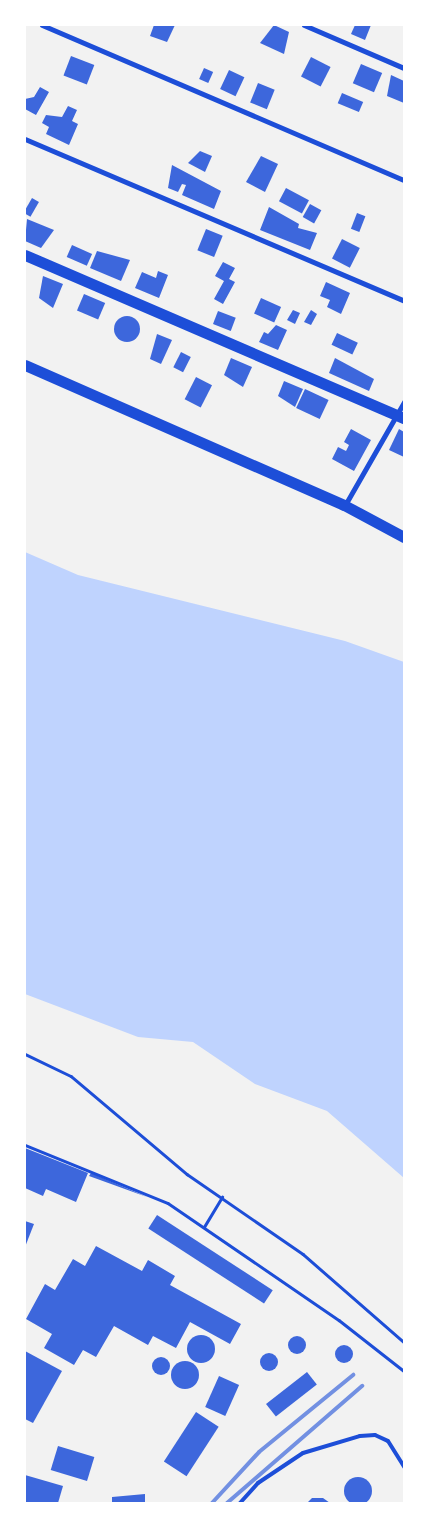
<!DOCTYPE html>
<style>
body{margin:0}
#map{position:relative;width:429px;height:1528px;overflow:hidden;background:#f2f2f2;font-family:"Public Sans",sans-serif}
div>[style]{position:absolute}
.water>*{inset:0;background:#bfd3fe}
.building>*{inset:0;background:#3d67dc;transform-origin:0 0}
.round{border-radius:50%}
.path>*{height:2.5px;margin:-1.25px;padding:0 1.25px;transform-origin:1.25px;border-radius:1.25px;background:#1d4ed8}
.service>*{height:4px;margin:-2px;padding:0 2px;transform-origin:2px;border-radius:2px;background:#1d4ed8}
.minor>*{height:5px;margin:-2.5px;padding:0 2.5px;transform-origin:2.5px;border-radius:2.5px;background:#1d4ed8}
.primary>*{height:11px;margin:-5.5px;padding:0 5.5px;transform-origin:5.5px;border-radius:5.5px;background:#1d4ed8}
.rail>*{height:4px;margin:-2px;padding:0 2px;transform-origin:2px;border-radius:2px;background:#7290e2}
span{translate:-50% -50%;white-space:nowrap;text-align:center;line-height:1.15;-webkit-text-stroke:5px #fff;paint-order:stroke}
.frame{position:absolute;inset:0;border:26px solid #fff;pointer-events:none}
</style>
<div id="map">
<div class="water">
<i style="clip-path:polygon(25px 552px,78px 575px,345px 641px,404px 662px,404px 1178px,327px 1111px,255px 1084px,193px 1042px,138px 1037px,25px 994px)"></i>
</div>
<div class="building">
<i style="clip-path:polygon(154px 25px,175px 25px,167px 42px,150px 36px)"></i>
<i style="clip-path:polygon(274px 25px,289px 32px,284px 54px,260px 43px)"></i>
<i style="clip-path:polygon(355px 25px,371px 25px,365px 40px,351px 34px)"></i>
<i style="left:71px;top:56px;width:25px;height:21px;rotate:21deg"></i>
<i style="left:311px;top:57px;width:22px;height:22px;rotate:27deg"></i>
<i style="left:361px;top:64px;width:23px;height:21px;rotate:23deg"></i>
<i style="left:204px;top:68px;width:10px;height:12px;rotate:24deg"></i>
<i style="left:229px;top:70px;width:17px;height:21px;rotate:25deg"></i>
<i style="clip-path:polygon(391px 75px,404px 81px,404px 103px,387px 96px)"></i>
<i style="left:258px;top:83px;width:18px;height:21px;rotate:22deg"></i>
<i style="clip-path:polygon(40px 87px,49px 92px,36px 115px,25px 109px,25px 99px,34px 97px)"></i>
<i style="left:342px;top:93px;width:23px;height:11px;rotate:23deg"></i>
<i style="clip-path:polygon(68px 106px,77px 110px,72px 121px,78px 124px,69px 145px,46px 134px,49px 127px,42px 123px,46px 115px,62px 117px)"></i>
<i style="clip-path:polygon(200px 151px,212px 156px,205px 172px,188px 163px)"></i>
<i style="clip-path:polygon(261px 156px,278px 164px,265px 192px,246px 182px)"></i>
<i style="clip-path:polygon(172px 165px,221px 191px,214px 209px,182px 195px,186px 185px,182px 184px,178px 192px,168px 188px)"></i>
<i style="left:286px;top:188px;width:26px;height:15px;rotate:28deg"></i>
<i style="left:32px;top:198px;width:8px;height:17px;rotate:30deg"></i>
<i style="left:310px;top:204px;width:13px;height:15px;rotate:29deg"></i>
<i style="clip-path:polygon(269px 207px,299px 224px,298px 228px,317px 233px,310px 250px,260px 230px)"></i>
<i style="left:357px;top:213px;width:9px;height:17px;rotate:21deg"></i>
<i style="clip-path:polygon(27px 219px,54px 230px,41px 248px,25px 241px)"></i>
<i style="left:206px;top:229px;width:18px;height:23px;rotate:22deg"></i>
<i style="left:342px;top:239px;width:20px;height:22px;rotate:27deg"></i>
<i style="left:72px;top:245px;width:22px;height:13px;rotate:24deg"></i>
<i style="clip-path:polygon(97px 251px,130px 260px,121px 281px,90px 268px)"></i>
<i style="clip-path:polygon(223px 262px,235px 268px,229px 279px,235px 282px,223px 304px,214px 299px,224px 281px,215px 276px)"></i>
<i style="clip-path:polygon(158px 271px,168px 275px,159px 298px,135px 288px,142px 272px,156px 278px)"></i>
<i style="clip-path:polygon(43px 276px,63px 284px,53px 308px,39px 298px)"></i>
<i style="clip-path:polygon(326px 282px,350px 293px,341px 314px,327px 307px,330px 300px,320px 296px)"></i>
<i style="left:84px;top:294px;width:23px;height:18px;rotate:23deg"></i>
<i style="left:261px;top:298px;width:22px;height:17px;rotate:24deg"></i>
<i style="clip-path:polygon(293px 310px,300px 313px,295px 324px,287px 320px)"></i>
<i style="clip-path:polygon(311px 310px,317px 314px,311px 325px,304px 322px)"></i>
<i style="left:218px;top:311px;width:19px;height:14px;rotate:21deg"></i>
<i class="round" style="left:114px;top:316px;width:26px;height:26px"></i>
<i style="clip-path:polygon(276px 325px,287px 330px,278px 350px,259px 342px,264px 332px,268px 334px)"></i>
<i style="left:337px;top:333px;width:23px;height:13px;rotate:25deg"></i>
<i style="clip-path:polygon(157px 334px,172px 340px,161px 364px,150px 359px)"></i>
<i style="left:181px;top:352px;width:11px;height:17px;rotate:27deg"></i>
<i style="clip-path:polygon(231px 358px,252px 367px,243px 387px,224px 375px)"></i>
<i style="clip-path:polygon(335px 358px,374px 379px,369px 391px,329px 373px)"></i>
<i style="left:196px;top:377px;width:18px;height:25px;rotate:27deg"></i>
<i style="clip-path:polygon(284px 381px,303px 389px,295px 407px,278px 396px)"></i>
<i style="left:305px;top:389px;width:26px;height:21px;rotate:25deg"></i>
<i style="clip-path:polygon(351px 429px,371px 440px,354px 471px,332px 459px,338px 447px,346px 451px,349px 445px,344px 442px)"></i>
<i style="clip-path:polygon(399px 429px,404px 432px,404px 457px,389px 450px)"></i>
<i style="clip-path:polygon(25px 1148px,88px 1173px,76px 1202px,46px 1189px,43px 1196px,25px 1188px)"></i>
<i style="clip-path:polygon(91px 1173px,147px 1197px,89px 1176px)"></i>
<i style="left:157px;top:1215px;width:138px;height:16px;rotate:33deg"></i>
<i style="clip-path:polygon(25px 1221px,34px 1224px,25px 1247px)"></i>
<i style="clip-path:polygon(96px 1246px,142px 1271px,148px 1260px,175px 1276px,170px 1285px,241px 1324px,230px 1344px,190px 1322px,176px 1348px,153px 1336px,148px 1345px,114px 1326px,96px 1357px,83px 1350px,74px 1365px,44px 1348px,52px 1334px,26px 1319px,45px 1284px,55px 1290px,73px 1259px,85px 1266px)"></i>
<i class="round" style="left:187px;top:1335px;width:28px;height:28px"></i>
<i class="round" style="left:288px;top:1336px;width:18px;height:18px"></i>
<i class="round" style="left:335px;top:1345px;width:18px;height:18px"></i>
<i style="clip-path:polygon(25px 1351px,62px 1371px,33px 1423px,25px 1419px)"></i>
<i class="round" style="left:260px;top:1353px;width:18px;height:18px"></i>
<i class="round" style="left:152px;top:1357px;width:18px;height:18px"></i>
<i class="round" style="left:171px;top:1361px;width:28px;height:28px"></i>
<i style="left:307px;top:1372px;width:16px;height:52px;rotate:52deg"></i>
<i style="left:219px;top:1376px;width:22px;height:34px;rotate:24deg"></i>
<i style="left:196px;top:1412px;width:27px;height:59px;rotate:33deg"></i>
<i style="left:58px;top:1446px;width:38px;height:25px;rotate:17deg"></i>
<i style="clip-path:polygon(25px 1475px,63px 1486px,58px 1503px,25px 1502px)"></i>
<i class="round" style="left:344px;top:1477px;width:28px;height:28px"></i>
<i style="clip-path:polygon(145px 1494px,145px 1503px,112px 1503px,112px 1497px)"></i>
<i style="clip-path:polygon(312px 1498px,323px 1498px,330px 1503px,307px 1503px)"></i>
</div>
<div class="path">
<i style="left:25px;top:1054px;width:51px;rotate:25.6deg"></i>
<i style="left:71px;top:1076px;width:152px;rotate:40.2deg"></i>
<i style="left:187px;top:1174px;width:141px;rotate:34.6deg"></i>
<i style="left:303px;top:1254px;width:134px;rotate:41.1deg"></i>
<i style="left:25px;top:1145px;width:154px;rotate:22.1deg"></i>
<i style="left:168px;top:1203px;width:207px;rotate:34.4deg"></i>
<i style="left:339px;top:1320px;width:83px;rotate:38.1deg"></i>
<i style="left:204px;top:1227px;width:35px;rotate:-59deg"></i>
</div>
<div class="service">
<i style="left:240px;top:1503px;width:27px;rotate:-48deg"></i>
<i style="left:258px;top:1483px;width:54px;rotate:-33.7deg"></i>
<i style="left:303px;top:1453px;width:59px;rotate:-16.6deg"></i>
<i style="left:360px;top:1436px;width:15px;rotate:-4deg"></i>
<i style="left:375px;top:1435px;width:14px;rotate:25deg"></i>
<i style="left:388px;top:1441px;width:31px;rotate:58deg"></i>
</div>
<div class="minor">
<i style="left:42px;top:25px;width:394px;rotate:23.2deg"></i>
<i style="left:304px;top:25px;width:109px;rotate:23.3deg"></i>
<i style="left:25px;top:139px;width:412px;rotate:23.1deg"></i>
<i style="left:345px;top:505px;width:119px;rotate:-60.2deg"></i>
</div>
<div class="primary">
<i style="left:25px;top:255px;width:413px;rotate:23.3deg"></i>
<i style="left:25px;top:365px;width:348px;rotate:23.7deg"></i>
<i style="left:344px;top:505px;width:68px;rotate:28.1deg"></i>
</div>
<div class="rail">
<i style="left:212px;top:1503px;width:69px;rotate:-47.3deg"></i>
<i style="left:259px;top:1452px;width:122px;rotate:-39.3deg"></i>
<i style="left:227px;top:1503px;width:179px;rotate:-40.9deg"></i>
</div>
<div class="frame"></div>
</div>
